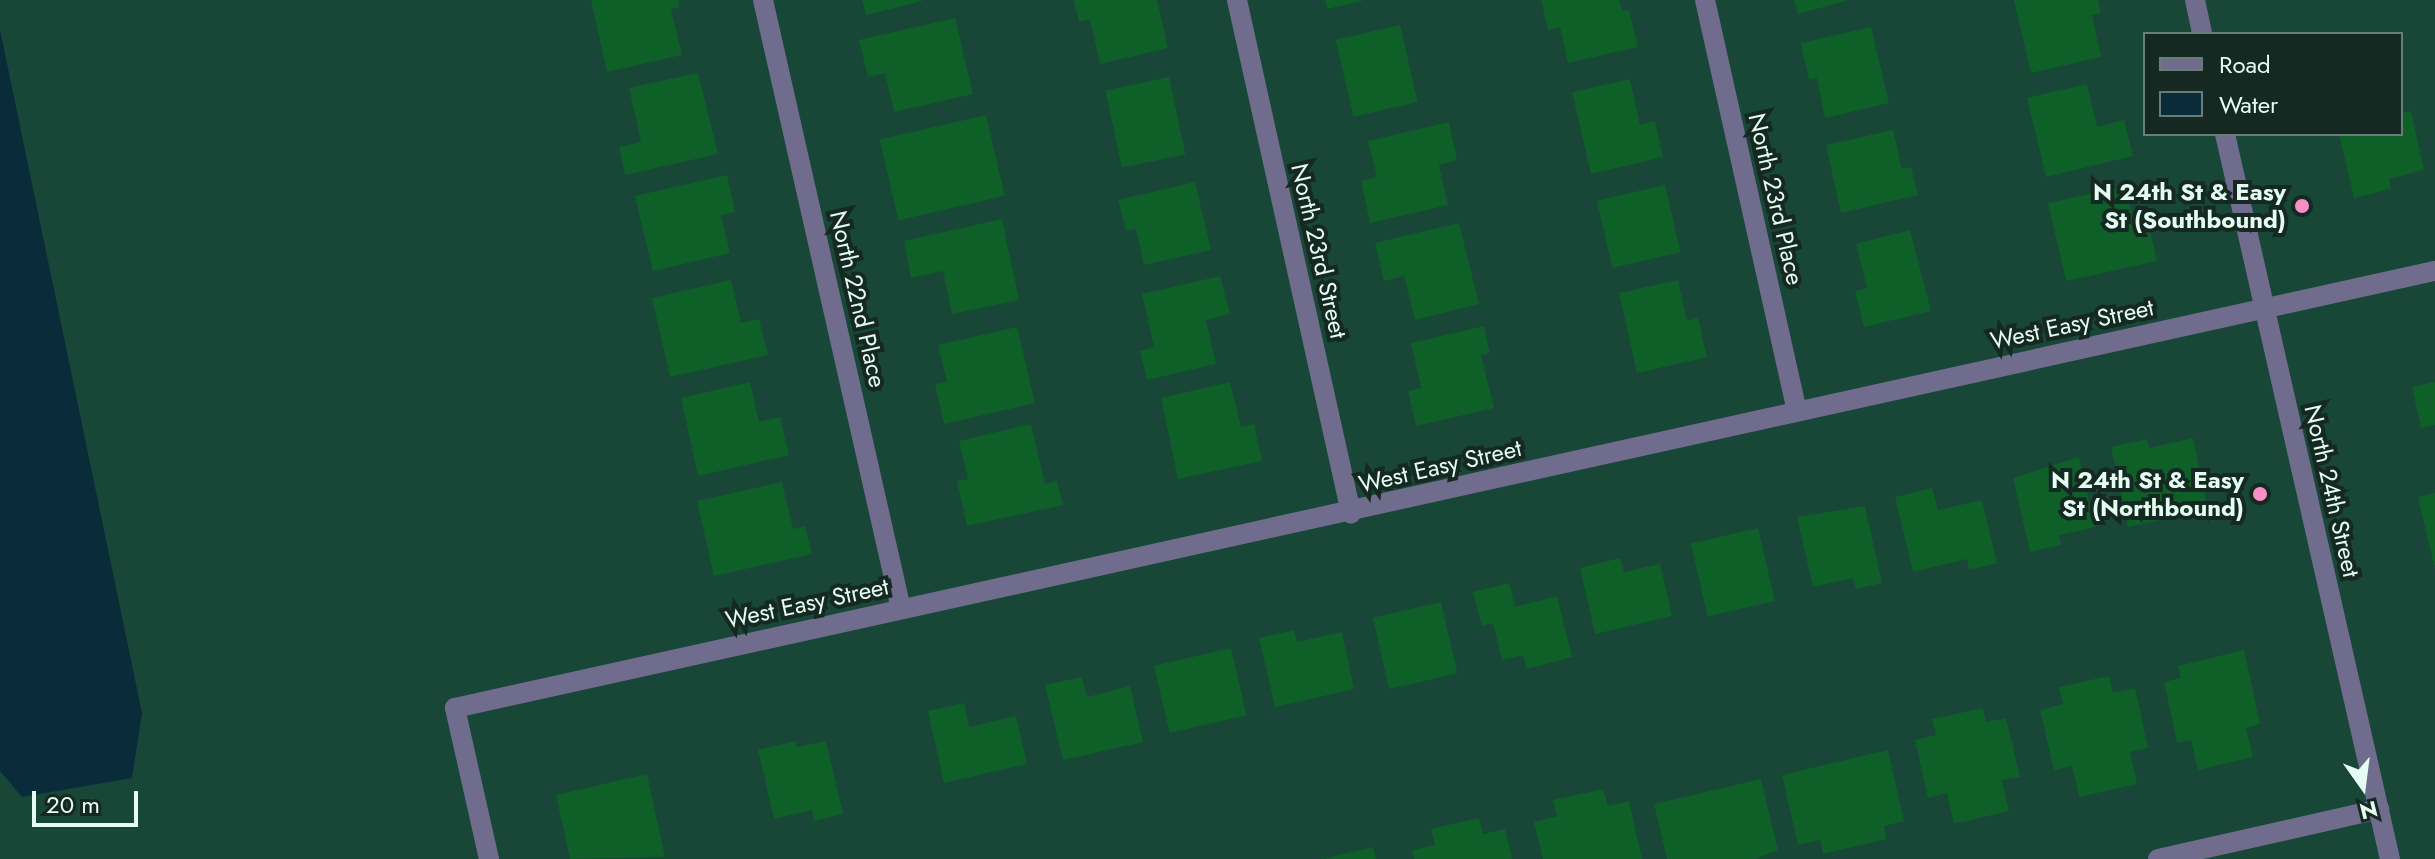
<!DOCTYPE html>
<style>
body{margin:0}
#map{position:relative;width:2435px;height:859px;overflow:hidden;background:#184637;font-family:Jost,sans-serif}
div>[style]{position:absolute}
.water>*{inset:0;background:#0a2b39}
.building>*{inset:0;background:#0f5f29;transform-origin:0 0}
.minor>*{height:20px;margin:-10px;padding:0 10px;transform-origin:10px;border-radius:10px;background:#6f6c8d}
.tertiary>*{height:20px;margin:-10px;padding:0 10px;transform-origin:10px;border-radius:10px;background:#6f6c8d}
.dots>*{width:22px;height:22px;translate:-50% -50%;box-sizing:border-box;border:4px solid #152821;border-radius:50%}
span{translate:-50% -50%;white-space:nowrap;text-align:center;line-height:1.15;-webkit-text-stroke:8px #152821;paint-order:stroke}
.poi-label{font-size:24px;color:#e4fcf2;font-weight:700}
.right{translate:-100% -50%;text-align:right}
.street-label{font-size:24px;color:#e4fcf2}
.legend{position:absolute;left:2143px;top:32px;width:260px;height:104px;box-sizing:border-box;background:#152821;border:2px solid #687d75;margin:0;padding:10px 14px;list-style:none;font-size:24px;color:#e4fcf2}
.legend li{display:flex;align-items:center;gap:16px;height:40px}
.legend b{width:40px;border:2px solid #687d75}
.north{position:absolute;left:2323px;top:747px;width:80px;height:80px;-webkit-text-stroke:6px #152821;paint-order:stroke;rotate:166deg;font-size:22px;font-weight:700;line-height:32px;text-align:center;color:#e4fcf2}
.north::after{content:'';display:block;margin:auto;width:28px;height:36px;background:#e4fcf2;clip-path:polygon(50% 0,100% 100%,50% 72%,0 100%)}
.scale{position:absolute;left:32px;top:791px;width:106px;height:36px;box-sizing:border-box;border:4px solid #e4fcf2;border-top:0;padding-left:10px;font-size:24px;line-height:28px;white-space:nowrap;color:#e4fcf2;-webkit-text-stroke:6px #152821;paint-order:stroke}
</style>
<div id="map">
<div class="water">
<i style="clip-path:polygon(0 30px,142px 713px,132px 778px,22px 797px,0 771px)"></i>
</div>
<div class="building">
<i style="clip-path:polygon(591px 0,678px 0,680px 7px,671px 9px,682px 55px,607px 72px)"></i>
<i style="clip-path:polygon(862px 0,922px 0,922px 1px,866px 15px)"></i>
<i style="clip-path:polygon(1074px 0,1157px 0,1168px 48px,1100px 64px,1090px 19px,1079px 22px)"></i>
<i style="clip-path:polygon(1325px 0,1362px 0,1362px 1px,1327px 9px)"></i>
<i style="clip-path:polygon(1541px 0,1619px 0,1622px 11px,1629px 10px,1638px 47px,1568px 63px,1560px 27px,1548px 30px)"></i>
<i style="clip-path:polygon(1794px 0,1846px 0,1846px 1px,1798px 14px)"></i>
<i style="clip-path:polygon(2014px 0,2098px 0,2101px 13px,2092px 15px,2101px 57px,2031px 73px)"></i>
<i style="clip-path:polygon(955px 18px,973px 94px,894px 112px,885px 73px,868px 77px,859px 40px)"></i>
<i style="left:1400px;top:25px;width:79px;height:66px;rotate:77deg"></i>
<i style="clip-path:polygon(1871px 27px,1889px 103px,1825px 118px,1817px 78px,1809px 80px,1801px 43px)"></i>
<i style="clip-path:polygon(698px 73px,718px 154px,625px 175px,619px 147px,641px 142px,629px 88px)"></i>
<i style="left:1169px;top:77px;width:79px;height:65px;rotate:78deg"></i>
<i style="clip-path:polygon(1630px 79px,1640px 125px,1655px 121px,1663px 157px,1591px 174px,1572px 92px)"></i>
<i style="clip-path:polygon(2087px 84px,2097px 127px,2124px 120px,2133px 156px,2046px 177px,2027px 98px)"></i>
<i style="clip-path:polygon(2411px 111px,2424px 170px,2389px 179px,2391px 189px,2354px 198px,2339px 134px,2401px 134px,2401px 113px)"></i>
<i style="left:986px;top:115px;width:83px;height:109px;rotate:77deg"></i>
<i style="clip-path:polygon(1449px 122px,1457px 160px,1439px 165px,1448px 205px,1370px 223px,1361px 181px,1377px 177px,1368px 141px)"></i>
<i style="clip-path:polygon(1893px 130px,1902px 169px,1911px 167px,1918px 195px,1841px 213px,1826px 145px)"></i>
<i style="clip-path:polygon(727px 175px,735px 212px,721px 215px,730px 253px,653px 271px,635px 196px)"></i>
<i style="clip-path:polygon(1195px 182px,1211px 250px,1144px 265px,1136px 229px,1126px 231px,1118px 200px)"></i>
<i style="left:1665px;top:185px;width:69px;height:70px;rotate:77deg"></i>
<i style="clip-path:polygon(2125px 186px,2135px 225px,2148px 222px,2157px 261px,2066px 281px,2048px 203px)"></i>
<i style="clip-path:polygon(1002px 219px,1019px 300px,952px 314px,943px 271px,911px 278px,904px 241px)"></i>
<i style="clip-path:polygon(1459px 223px,1479px 304px,1415px 320px,1404px 276px,1384px 281px,1375px 243px)"></i>
<i style="clip-path:polygon(1910px 230px,1931px 311px,1864px 327px,1855px 291px,1867px 288px,1856px 244px)"></i>
<i style="clip-path:polygon(1220px 276px,1230px 314px,1206px 320px,1216px 364px,1147px 380px,1140px 351px,1154px 347px,1142px 294px)"></i>
<i style="clip-path:polygon(731px 280px,741px 323px,759px 319px,768px 355px,670px 377px,652px 298px)"></i>
<i style="clip-path:polygon(1678px 280px,1687px 321px,1698px 318px,1707px 357px,1637px 373px,1619px 293px)"></i>
<i style="clip-path:polygon(1484px 326px,1490px 353px,1481px 355px,1494px 408px,1416px 426px,1408px 391px,1421px 388px,1411px 343px)"></i>
<i style="clip-path:polygon(1017px 327px,1035px 403px,944px 424px,935px 384px,947px 382px,938px 345px)"></i>
<i style="clip-path:polygon(750px 382px,759px 422px,780px 417px,789px 455px,698px 476px,681px 398px)"></i>
<i style="clip-path:polygon(1230px 382px,1241px 427px,1254px 424px,1262px 461px,1178px 479px,1161px 398px)"></i>
<i style="clip-path:polygon(2435px 382px,2435px 425px,2421px 428px,2412px 387px)"></i>
<i style="clip-path:polygon(1031px 424px,1045px 484px,1057px 481px,1063px 505px,967px 526px,957px 481px,968px 479px,959px 441px)"></i>
<i style="clip-path:polygon(2193px 438px,2208px 510px,2128px 527px,2111px 447px,2147px 439px,2149px 448px)"></i>
<i style="clip-path:polygon(2079px 457px,2095px 527px,2059px 535px,2061px 545px,2030px 552px,2013px 478px)"></i>
<i style="clip-path:polygon(782px 482px,793px 529px,805px 526px,812px 554px,714px 576px,697px 501px)"></i>
<i style="clip-path:polygon(1932px 488px,1938px 510px,1982px 500px,1997px 563px,1969px 570px,1967px 559px,1913px 572px,1895px 497px)"></i>
<i style="clip-path:polygon(2435px 493px,2435px 565px,2434px 565px,2418px 497px)"></i>
<i style="clip-path:polygon(1865px 506px,1882px 583px,1856px 589px,1853px 578px,1813px 587px,1797px 517px)"></i>
<i style="left:1758px;top:528px;width:75px;height:69px;rotate:77deg"></i>
<i style="clip-path:polygon(1620px 558px,1624px 572px,1660px 564px,1672px 616px,1595px 634px,1580px 568px)"></i>
<i style="clip-path:polygon(1509px 583px,1515px 607px,1557px 596px,1572px 657px,1527px 669px,1523px 655px,1502px 660px,1493px 623px,1482px 626px,1473px 592px)"></i>
<i style="left:1441px;top:602px;width:73px;height:70px;rotate:77deg"></i>
<i style="clip-path:polygon(1294px 630px,1297px 642px,1342px 632px,1354px 689px,1275px 707px,1259px 638px)"></i>
<i style="left:1231px;top:648px;width:69px;height:79px;rotate:77deg"></i>
<i style="clip-path:polygon(2244px 650px,2260px 724px,2246px 728px,2253px 757px,2198px 770px,2191px 740px,2177px 743px,2164px 682px,2181px 678px,2178px 666px)"></i>
<i style="clip-path:polygon(2109px 676px,2113px 693px,2135px 688px,2148px 748px,2130px 752px,2137px 784px,2079px 797px,2072px 766px,2054px 770px,2040px 710px,2063px 704px,2059px 687px)"></i>
<i style="clip-path:polygon(1082px 677px,1087px 697px,1130px 686px,1143px 742px,1063px 760px,1045px 685px)"></i>
<i style="clip-path:polygon(964px 703px,969px 727px,1016px 716px,1027px 764px,944px 783px,928px 711px)"></i>
<i style="clip-path:polygon(1983px 708px,1986px 722px,2006px 718px,2020px 777px,2002px 780px,2009px 811px,1954px 824px,1947px 793px,1928px 798px,1915px 740px,1936px 735px,1932px 719px)"></i>
<i style="clip-path:polygon(796px 741px,797px 747px,826px 741px,843px 814px,814px 821px,812px 810px,774px 819px,758px 750px)"></i>
<i style="clip-path:polygon(1888px 750px,1904px 821px,1884px 826px,1886px 839px,1823px 854px,1820px 840px,1798px 845px,1782px 775px)"></i>
<i style="clip-path:polygon(647px 774px,665px 857px,570px 859px,556px 795px)"></i>
<i style="clip-path:polygon(1761px 779px,1778px 850px,1756px 859px,1667px 859px,1654px 804px)"></i>
<i style="clip-path:polygon(1603px 789px,1608px 806px,1629px 801px,1642px 859px,1543px 859px,1534px 822px,1557px 816px,1553px 800px)"></i>
<i style="clip-path:polygon(1479px 818px,1483px 834px,1505px 829px,1512px 859px,1414px 859px,1412px 850px,1435px 845px,1431px 829px)"></i>
<i style="clip-path:polygon(1373px 847px,1376px 859px,1326px 859px,1326px 858px)"></i>
</div>
<div class="minor">
<i style="left:763px;top:0;width:624px;rotate:77.23deg"></i>
<i style="left:1237px;top:0;width:526px;rotate:77.47deg"></i>
<i style="left:1705px;top:0;width:420px;rotate:77.4deg"></i>
<i style="left:489px;top:859px;width:155px;rotate:-102.7deg"></i>
<i style="left:455px;top:708px;width:2028px;rotate:-12.45deg"></i>
<i style="left:2158px;top:859px;width:227px;rotate:-12.7deg"></i>
</div>
<div class="tertiary">
<i style="left:2195px;top:0;width:35px;rotate:78deg"></i>
<i style="left:2225px;top:134px;width:744px;rotate:77.18deg"></i>
</div>
<div class="dots">
<i style="left:2302px;top:206px;background:#fa8fc6"></i>
<i style="left:2260px;top:494px;background:#fa8fc6"></i>
</div>
<div class="poi-label">
<span class="right" style="left:2286px;top:206px">N 24th St &amp; Easy<br>St (Southbound)</span>
<span class="right" style="left:2244px;top:494px">N 24th St &amp; Easy<br>St (Northbound)</span>
</div>
<div class="street-label">
<span style="left:1776px;top:199px;rotate:77deg">North 23rd Place</span>
<span style="left:1319px;top:251px;rotate:77deg">North 23rd Street</span>
<span style="left:858px;top:299px;rotate:77deg">North 22nd Place</span>
<span style="left:2072px;top:324px;rotate:-12deg">West Easy Street</span>
<span style="left:1440px;top:466px;rotate:-13deg">West Easy Street</span>
<span style="left:2332px;top:491px;rotate:77deg">North 24th Street</span>
<span style="left:807px;top:603px;rotate:-12deg">West Easy Street</span>
</div>
<ul class="legend">
<li><b style="height:10px;background:#6f6c8d"></b>Road</li>
<li><b style="height:22px;background:#0a2b39"></b>Water</li>
</ul>
<div class="north">N</div>
<div class="scale">20 m</div>
</div>
